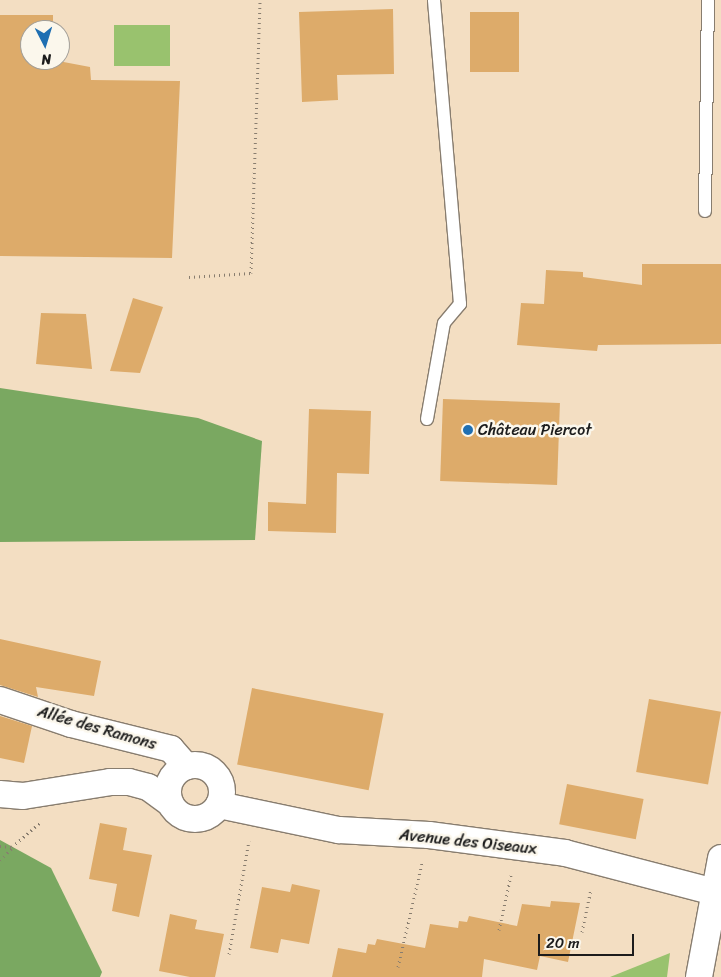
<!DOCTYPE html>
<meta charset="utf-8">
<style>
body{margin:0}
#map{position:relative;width:721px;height:977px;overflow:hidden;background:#f3dec2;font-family:Sriracha,sans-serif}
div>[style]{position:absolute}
.green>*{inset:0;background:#99c26e;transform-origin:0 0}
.forest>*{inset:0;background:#7aa861}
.building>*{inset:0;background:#ddab6a;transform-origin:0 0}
.path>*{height:3px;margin-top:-1.5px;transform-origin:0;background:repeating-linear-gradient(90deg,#887d6f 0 1px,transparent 0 5px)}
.roads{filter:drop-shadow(1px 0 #887d6f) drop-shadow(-1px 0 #887d6f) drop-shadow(0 1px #887d6f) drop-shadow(0 -1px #887d6f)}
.service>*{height:12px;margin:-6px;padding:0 6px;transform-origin:6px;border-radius:6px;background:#fff}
.minor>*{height:26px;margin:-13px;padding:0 13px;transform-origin:13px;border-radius:13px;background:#fff}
.minor>.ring{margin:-13px;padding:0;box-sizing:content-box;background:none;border:26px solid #fff;border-radius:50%}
.dots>*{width:14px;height:14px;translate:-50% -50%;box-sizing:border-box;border:2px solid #fbf7ec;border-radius:50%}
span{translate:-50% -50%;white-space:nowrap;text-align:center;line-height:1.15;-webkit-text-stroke:5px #fbf7ec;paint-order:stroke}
.poi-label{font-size:16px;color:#1c1c1c}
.left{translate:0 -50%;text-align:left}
.street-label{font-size:16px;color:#1c1c1c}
.north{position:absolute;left:20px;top:20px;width:50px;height:50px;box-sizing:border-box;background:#fbf7ec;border:1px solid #a29f99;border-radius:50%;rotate:175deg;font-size:14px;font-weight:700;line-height:20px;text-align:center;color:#1c1c1c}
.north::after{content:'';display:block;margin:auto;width:18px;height:22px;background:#1f6fb2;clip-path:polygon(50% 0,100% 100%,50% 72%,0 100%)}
.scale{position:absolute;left:538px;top:934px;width:96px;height:22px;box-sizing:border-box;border:2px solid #1c1c1c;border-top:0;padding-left:6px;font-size:15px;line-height:18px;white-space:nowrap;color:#1c1c1c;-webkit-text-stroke:4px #fbf7ec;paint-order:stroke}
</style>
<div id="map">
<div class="green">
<i style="left:114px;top:25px;width:56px;height:41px"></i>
<i style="clip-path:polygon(670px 953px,667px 977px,610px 977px)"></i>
</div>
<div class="forest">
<i style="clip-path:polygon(0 388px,198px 418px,262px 441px,255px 540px,0 542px)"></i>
<i style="clip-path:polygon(0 840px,51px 868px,102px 972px,100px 977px,0 977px)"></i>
</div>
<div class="building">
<i style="clip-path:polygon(393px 9px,394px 74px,337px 75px,338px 100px,302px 102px,299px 12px)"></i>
<i style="left:470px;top:12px;width:49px;height:60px"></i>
<i style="clip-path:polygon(0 15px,53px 15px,53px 30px,30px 30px,30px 60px,53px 60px,90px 67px,91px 80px,180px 81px,172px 258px,0 256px)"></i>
<i style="clip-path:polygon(642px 264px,721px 264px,721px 344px,598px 345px,597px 351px,517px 345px,521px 303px,544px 304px,546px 270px,583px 272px,583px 277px,642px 285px)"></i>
<i style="clip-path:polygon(133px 298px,163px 307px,140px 373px,110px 371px)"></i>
<i style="clip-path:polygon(41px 313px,86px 314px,92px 369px,36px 364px)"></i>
<i style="left:443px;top:399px;width:117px;height:82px;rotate:2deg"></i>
<i style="clip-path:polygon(309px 409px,371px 411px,369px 474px,337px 473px,336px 533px,268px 531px,268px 502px,306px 504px)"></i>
<i style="clip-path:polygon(0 639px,101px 661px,94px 696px,36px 687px,38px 697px,0 685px)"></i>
<i style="left:252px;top:688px;width:134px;height:78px;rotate:11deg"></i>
<i style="left:649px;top:699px;width:73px;height:74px;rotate:10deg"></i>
<i style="clip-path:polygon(0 716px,32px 726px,24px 763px,0 758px)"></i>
<i style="left:567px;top:784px;width:78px;height:41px;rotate:11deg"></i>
<i style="clip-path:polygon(100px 823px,127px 828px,123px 850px,152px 855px,139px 917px,112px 911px,117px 884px,89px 879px)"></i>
<i style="clip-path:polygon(292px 884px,320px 890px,309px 944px,281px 939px,278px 953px,250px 948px,262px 887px,290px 892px)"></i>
<i style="clip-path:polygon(551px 901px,580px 903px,568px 962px,540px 956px,537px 970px,484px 959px,482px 977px,332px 977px,338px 948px,366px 953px,368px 944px,375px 945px,377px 939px,425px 948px,430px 924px,458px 928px,459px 921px,467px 922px,469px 916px,517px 926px,522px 904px,550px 907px)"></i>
<i style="clip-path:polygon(170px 914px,197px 920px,195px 929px,224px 934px,215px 977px,190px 977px,159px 971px)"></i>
</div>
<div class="path">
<i style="left:189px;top:277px;width:62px;rotate:-3.7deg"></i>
<i style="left:251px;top:273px;width:273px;rotate:-88.1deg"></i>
<i style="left:0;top:846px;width:12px;rotate:5deg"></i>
<i style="left:12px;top:847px;width:37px;rotate:-41deg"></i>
<i style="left:0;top:860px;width:17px;rotate:-45deg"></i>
<i style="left:499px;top:930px;width:56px;rotate:-77.7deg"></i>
<i style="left:582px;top:932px;width:44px;rotate:-78.2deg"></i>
<i style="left:229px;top:954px;width:115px;rotate:-80deg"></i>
<i style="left:398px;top:967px;width:107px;rotate:-77deg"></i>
</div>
<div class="roads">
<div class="service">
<i style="left:705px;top:211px;width:211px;rotate:-89.2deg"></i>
<i style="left:427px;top:419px;width:97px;rotate:-80deg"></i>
<i style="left:444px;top:323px;width:25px;rotate:-50deg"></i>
<i style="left:460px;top:304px;width:305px;rotate:-94.9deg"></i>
</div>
<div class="minor">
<i style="left:0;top:700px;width:75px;rotate:18.7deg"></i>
<i style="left:71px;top:724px;width:103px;rotate:14deg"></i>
<i style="left:171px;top:749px;width:23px;rotate:49deg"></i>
<i class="ring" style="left:168px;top:765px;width:28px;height:28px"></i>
<i style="left:0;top:794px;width:23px;rotate:5deg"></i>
<i style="left:23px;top:796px;width:88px;rotate:-9.1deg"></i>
<i style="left:110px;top:782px;width:19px"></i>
<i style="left:129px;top:782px;width:20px;rotate:15deg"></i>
<i style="left:148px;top:787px;width:27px;rotate:36deg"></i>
<i style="left:219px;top:805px;width:123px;rotate:11.8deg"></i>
<i style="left:339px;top:830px;width:90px;rotate:3.2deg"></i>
<i style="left:429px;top:835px;width:137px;rotate:7.5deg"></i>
<i style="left:565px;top:853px;width:155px;rotate:14.6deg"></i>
<i style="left:699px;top:977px;width:121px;rotate:-79.5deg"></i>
</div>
</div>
<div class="dots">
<i style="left:468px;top:430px;background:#1f6fb2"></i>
</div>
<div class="poi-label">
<span class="left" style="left:478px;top:430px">Château Piercot</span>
</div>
<div class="street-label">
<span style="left:97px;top:728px;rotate:16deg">Allée des Ramons</span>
<span style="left:468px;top:842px;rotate:6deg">Avenue des Oiseaux</span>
</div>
<div class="north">N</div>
<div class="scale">20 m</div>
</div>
